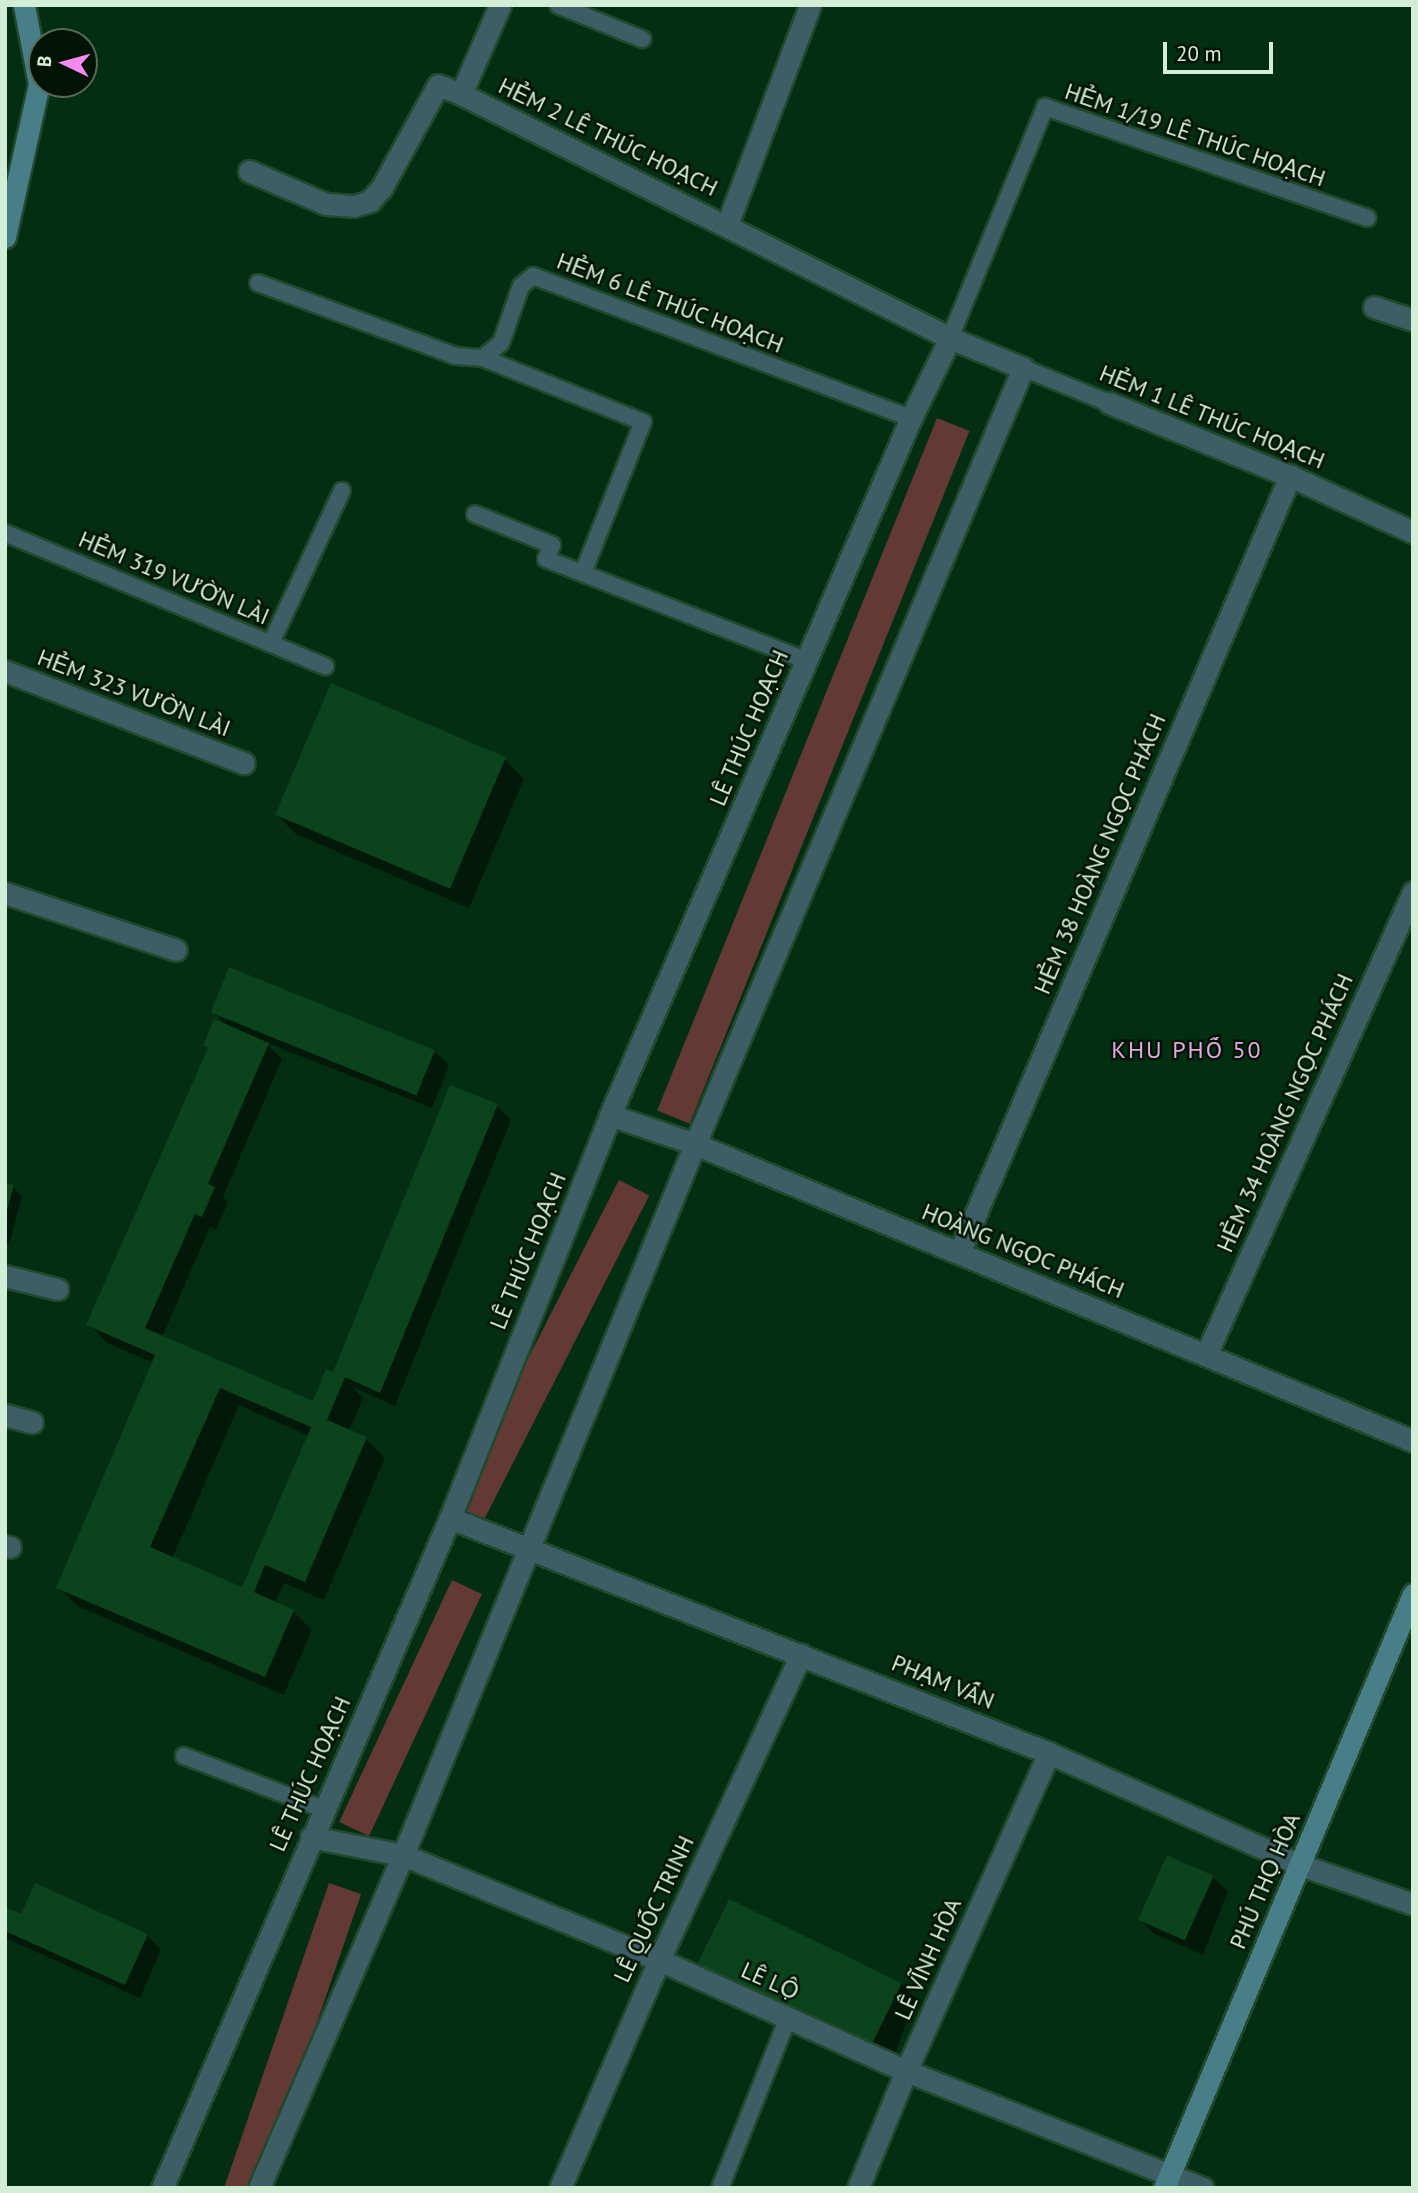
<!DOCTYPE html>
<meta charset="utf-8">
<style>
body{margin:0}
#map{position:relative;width:1418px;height:2193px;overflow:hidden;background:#042e11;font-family:"PT Sans",sans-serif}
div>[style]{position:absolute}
.green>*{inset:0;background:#623933;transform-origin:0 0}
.shadow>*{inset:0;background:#0007}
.building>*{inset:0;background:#0b431c;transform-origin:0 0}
.roads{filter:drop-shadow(2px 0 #21492d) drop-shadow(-2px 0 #21492d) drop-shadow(0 2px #21492d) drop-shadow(0 -2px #21492d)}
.lane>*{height:16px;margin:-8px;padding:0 8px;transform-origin:8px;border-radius:8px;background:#3d5e64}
.street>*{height:21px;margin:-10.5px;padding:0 10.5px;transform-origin:10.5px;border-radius:10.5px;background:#3d5e64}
.secondary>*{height:21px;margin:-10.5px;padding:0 10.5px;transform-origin:10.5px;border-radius:10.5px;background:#487e87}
span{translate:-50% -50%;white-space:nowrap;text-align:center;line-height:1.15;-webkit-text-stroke:5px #011304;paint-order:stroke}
.street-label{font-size:23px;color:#d3eed6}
.neighbourhood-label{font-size:24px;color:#e4a8df;letter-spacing:2px}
.frame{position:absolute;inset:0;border:7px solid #d3eed6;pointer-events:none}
.north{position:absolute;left:28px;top:28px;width:70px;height:70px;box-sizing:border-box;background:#011304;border:2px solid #556b58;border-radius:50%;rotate:275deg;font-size:19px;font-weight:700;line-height:28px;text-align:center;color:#d3eed6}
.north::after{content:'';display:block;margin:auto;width:24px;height:32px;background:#f589ef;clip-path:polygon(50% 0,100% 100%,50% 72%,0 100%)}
.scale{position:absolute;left:1163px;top:42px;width:110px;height:32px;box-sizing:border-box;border:4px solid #d3eed6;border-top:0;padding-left:9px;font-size:21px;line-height:24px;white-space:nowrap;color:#d3eed6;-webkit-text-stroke:5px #011304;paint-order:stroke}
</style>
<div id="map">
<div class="green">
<i style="left:937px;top:418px;width:35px;height:747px;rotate:22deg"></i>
<i style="left:619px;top:1180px;width:34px;height:369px;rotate:27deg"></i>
<i style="left:452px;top:1580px;width:33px;height:267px;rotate:25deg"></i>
<i style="left:329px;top:1883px;width:34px;height:332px;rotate:19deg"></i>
</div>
<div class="shadow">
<i style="clip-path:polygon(332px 685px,505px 760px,524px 779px,469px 908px,296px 834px,277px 815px)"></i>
<i style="clip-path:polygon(evenodd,213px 1012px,434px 1051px,449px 1065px,432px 1108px,265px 1042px,282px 1059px,223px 1197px,228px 1202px,216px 1230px,210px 1227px,162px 1337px,314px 1403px,341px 1377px,497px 1106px,511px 1120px,395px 1406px,353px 1387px,363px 1398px,349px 1431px,366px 1439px,385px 1458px,324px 1600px,284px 1583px,275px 1604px,293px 1611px,312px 1630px,284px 1695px,77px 1606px,58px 1587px,154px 1363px,107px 1343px,89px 1324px,209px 1050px,205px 1045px,227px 1026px,213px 1012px,239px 1405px,309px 1436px,243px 1590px,172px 1559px,239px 1405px)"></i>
<i style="clip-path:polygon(5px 1185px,13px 1187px,22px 1196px,9px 1245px,5px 1243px)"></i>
<i style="clip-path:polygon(1213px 1877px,1228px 1892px,1203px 1955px,1153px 1933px,1139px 1918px)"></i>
<i style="clip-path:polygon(5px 1909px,22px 1916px,147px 1935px,161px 1950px,140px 1998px,5px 1938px)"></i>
<i style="clip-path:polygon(702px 1964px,901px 1983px,916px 1998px,894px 2057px,717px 1979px)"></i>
</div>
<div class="building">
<i style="left:331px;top:683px;width:190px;height:143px;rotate:23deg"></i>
<i style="left:229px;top:967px;width:222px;height:49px;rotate:22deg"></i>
<i style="clip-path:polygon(evenodd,214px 1019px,269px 1043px,208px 1184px,215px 1187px,202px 1217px,195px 1214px,145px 1328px,313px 1401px,326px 1369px,333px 1372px,450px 1085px,498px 1104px,380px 1393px,345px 1377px,327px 1420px,367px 1437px,305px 1582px,265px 1565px,254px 1592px,294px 1610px,265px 1677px,56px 1588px,155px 1355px,86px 1325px,208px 1048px,203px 1045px,214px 1019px,220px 1388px,311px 1427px,242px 1587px,150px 1547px,220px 1388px)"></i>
<i style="clip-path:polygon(5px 1183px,14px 1185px,6px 1214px,5px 1214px)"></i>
<i style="left:1167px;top:1855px;width:51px;height:71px;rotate:24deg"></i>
<i style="clip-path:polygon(35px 1883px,148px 1934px,125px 1985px,5px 1931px,5px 1907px,21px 1914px)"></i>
<i style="left:729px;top:1899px;width:192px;height:72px;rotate:26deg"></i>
</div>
<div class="roads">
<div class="lane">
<i style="left:558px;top:5px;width:91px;rotate:22deg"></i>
<i style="left:258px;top:283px;width:210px;rotate:20.3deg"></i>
<i style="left:455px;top:356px;width:28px;rotate:4deg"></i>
<i style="left:483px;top:358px;width:23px;rotate:-40deg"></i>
<i style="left:501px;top:343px;width:60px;rotate:-70.7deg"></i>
<i style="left:521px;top:286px;width:16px;rotate:-40deg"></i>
<i style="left:533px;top:276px;width:404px;rotate:20.6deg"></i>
<i style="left:950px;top:338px;width:250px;rotate:-67.6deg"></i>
<i style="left:1045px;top:107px;width:341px;rotate:19deg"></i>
<i style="left:483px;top:358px;width:172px;rotate:21.8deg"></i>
<i style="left:643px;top:422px;width:162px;rotate:111.7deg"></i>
<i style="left:1023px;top:368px;width:93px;rotate:22.1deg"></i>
<i style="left:475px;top:514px;width:83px;rotate:21.9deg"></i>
<i style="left:552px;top:545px;width:15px;rotate:113deg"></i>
<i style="left:546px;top:559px;width:280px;rotate:21.3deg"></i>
<i style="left:5px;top:533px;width:347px;rotate:22.6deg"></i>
<i style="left:271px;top:643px;width:168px;rotate:-65deg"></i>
<i style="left:184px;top:1756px;width:149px;rotate:20.9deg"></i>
<i style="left:720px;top:2188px;width:183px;rotate:-68.2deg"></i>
</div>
<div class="street">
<i style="left:461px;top:94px;width:97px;rotate:-66.3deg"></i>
<i style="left:249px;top:171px;width:84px;rotate:23.2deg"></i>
<i style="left:326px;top:204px;width:28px;rotate:4deg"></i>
<i style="left:354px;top:206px;width:17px;rotate:-17deg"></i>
<i style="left:370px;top:201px;width:18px;rotate:-49deg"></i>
<i style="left:382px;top:187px;width:116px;rotate:-61.2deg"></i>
<i style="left:438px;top:85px;width:25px;rotate:21deg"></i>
<i style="left:461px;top:94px;width:546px;rotate:26.52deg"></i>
<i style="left:950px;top:338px;width:79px;rotate:22.3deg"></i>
<i style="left:1023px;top:368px;width:842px;rotate:112.91deg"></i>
<i style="left:695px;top:1144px;width:769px;rotate:112.33deg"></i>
<i style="left:403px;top:1855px;width:363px;rotate:113.4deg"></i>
<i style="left:727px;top:225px;width:235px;rotate:-69.3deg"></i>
<i style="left:1374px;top:307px;width:41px;rotate:18.4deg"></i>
<i style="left:1109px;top:403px;width:195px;rotate:22deg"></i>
<i style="left:1290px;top:476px;width:135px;rotate:24.5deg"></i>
<i style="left:5px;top:671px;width:256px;rotate:21.1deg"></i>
<i style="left:5px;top:893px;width:180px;rotate:18.4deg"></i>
<i style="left:610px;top:1115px;width:90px;rotate:18.8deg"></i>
<i style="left:695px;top:1144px;width:777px;rotate:22.47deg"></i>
<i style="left:959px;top:1253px;width:845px;rotate:-66.93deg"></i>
<i style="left:5px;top:1276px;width:54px;rotate:14deg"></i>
<i style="left:1206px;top:1355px;width:507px;rotate:-65.91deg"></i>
<i style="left:5px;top:1415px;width:28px;rotate:15deg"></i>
<i style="left:450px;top:1518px;width:643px;rotate:21.42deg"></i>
<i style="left:1049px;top:1753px;width:276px;rotate:24deg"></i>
<i style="left:1301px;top:1865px;width:119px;rotate:19.2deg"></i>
<i style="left:5px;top:1546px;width:5px;rotate:11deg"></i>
<i style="left:311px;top:1837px;width:94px;rotate:11.1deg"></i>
<i style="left:403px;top:1855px;width:277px;rotate:22.3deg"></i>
<i style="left:659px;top:1960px;width:271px;rotate:24.2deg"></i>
<i style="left:906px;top:2071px;width:319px;rotate:21.5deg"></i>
<i style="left:162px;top:2188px;width:729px;rotate:-66.74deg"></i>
<i style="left:450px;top:1518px;width:434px;rotate:-68.3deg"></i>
<i style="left:610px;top:1115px;width:759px;rotate:-66.64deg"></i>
<i style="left:911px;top:418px;width:89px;rotate:-64deg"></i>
<i style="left:560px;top:2188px;width:249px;rotate:-66.5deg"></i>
<i style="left:659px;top:1960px;width:337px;rotate:-65.1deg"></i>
<i style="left:858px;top:2188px;width:126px;rotate:-67.7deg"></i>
<i style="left:906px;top:2071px;width:349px;rotate:-65.8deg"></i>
</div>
<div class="secondary">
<i style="left:5px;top:237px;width:157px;rotate:-77.5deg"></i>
<i style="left:39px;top:84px;width:80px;rotate:-100.8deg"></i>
<i style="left:1164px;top:2188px;width:644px;rotate:-67.26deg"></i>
</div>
</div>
<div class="street-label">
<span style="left:1195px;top:135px;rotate:19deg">HẺM 1/19 LÊ THÚC HOẠCH</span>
<span style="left:608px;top:137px;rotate:26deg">HẺM 2 LÊ THÚC HOẠCH</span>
<span style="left:670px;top:303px;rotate:21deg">HẺM 6 LÊ THÚC HOẠCH</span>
<span style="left:1212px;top:417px;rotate:22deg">HẺM 1 LÊ THÚC HOẠCH</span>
<span style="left:174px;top:578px;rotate:23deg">HẺM 319 VƯỜN LÀI</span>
<span style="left:134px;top:693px;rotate:21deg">HẺM 323 VƯỜN LÀI</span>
<span style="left:749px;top:728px;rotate:-67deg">LÊ THÚC HOẠCH</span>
<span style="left:1100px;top:854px;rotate:-67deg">HẺM 38 HOÀNG NGỌC PHÁCH</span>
<span style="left:1285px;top:1113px;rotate:-66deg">HẺM 34 HOÀNG NGỌC PHÁCH</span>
<span style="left:528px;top:1251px;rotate:-68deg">LÊ THÚC HOẠCH</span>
<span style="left:1023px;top:1251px;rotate:22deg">HOÀNG NGỌC PHÁCH</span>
<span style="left:943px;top:1682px;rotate:22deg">PHẠM VẤN</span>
<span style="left:310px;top:1774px;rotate:-66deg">LÊ THÚC HOẠCH</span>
<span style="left:1265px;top:1881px;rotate:-67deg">PHÚ THỌ HÒA</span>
<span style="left:654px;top:1909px;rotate:-65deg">LÊ QUỐC TRINH</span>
<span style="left:928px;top:1959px;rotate:-66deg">LÊ VĨNH HÒA</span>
<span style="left:770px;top:1981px;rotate:24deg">LÊ LỘ</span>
</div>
<div class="neighbourhood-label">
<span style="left:1187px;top:1050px">KHU PHỐ 50</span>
</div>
<div class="frame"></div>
<div class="north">B</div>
<div class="scale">20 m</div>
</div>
